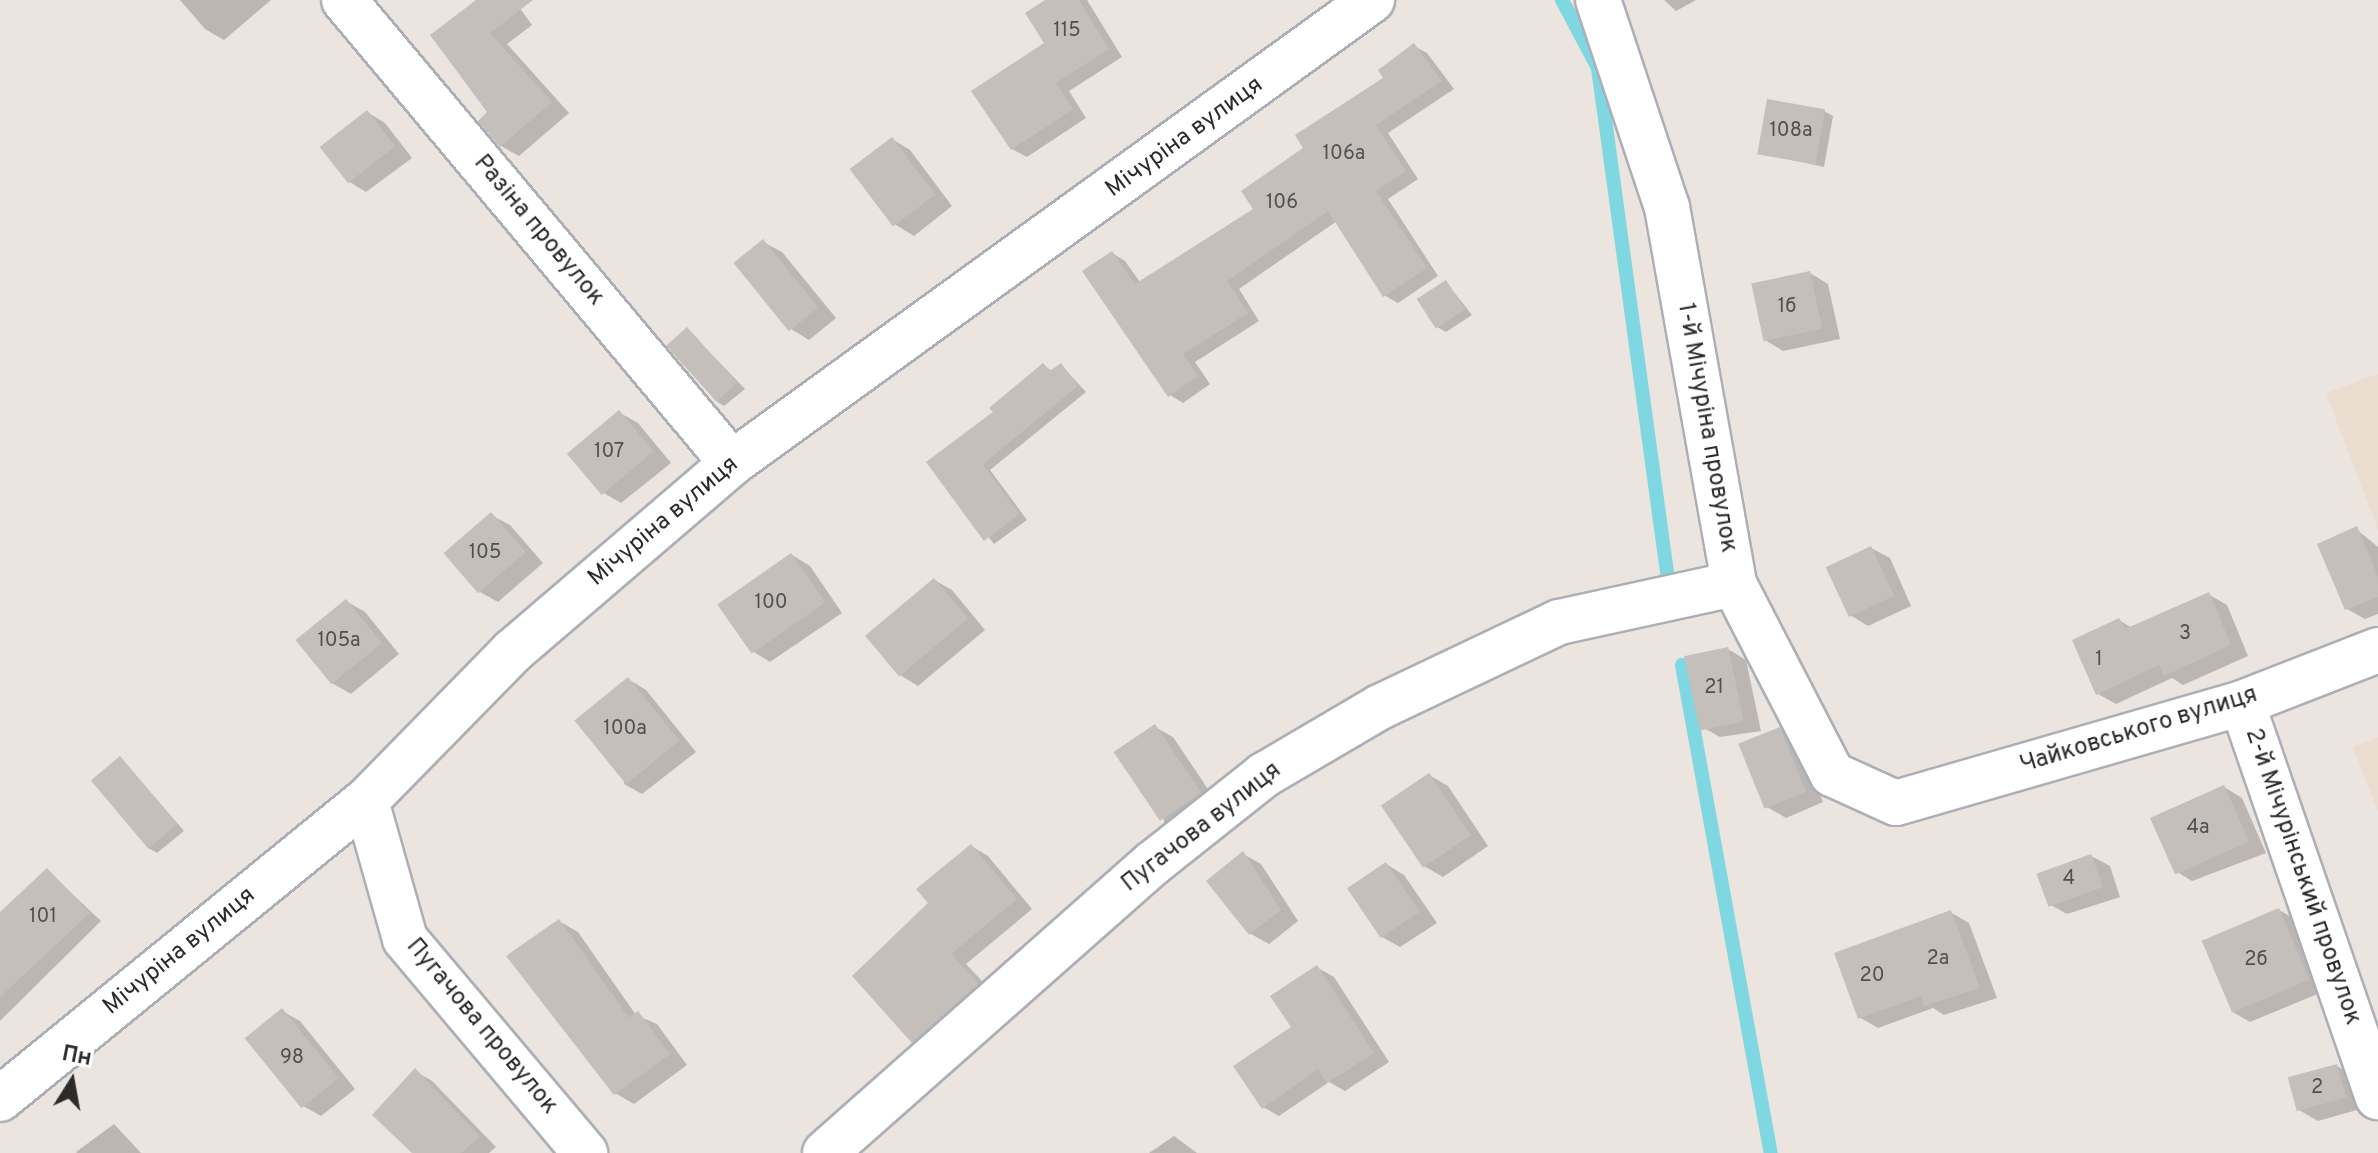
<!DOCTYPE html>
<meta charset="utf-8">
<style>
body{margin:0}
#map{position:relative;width:2378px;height:1153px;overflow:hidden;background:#ebe4df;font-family:Overpass,sans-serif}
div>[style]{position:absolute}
.education>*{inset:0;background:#ebded1}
.shadow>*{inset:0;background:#0003}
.stream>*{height:14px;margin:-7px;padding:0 7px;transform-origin:7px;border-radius:7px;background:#7fd7e1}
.building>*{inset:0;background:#c4bfbb;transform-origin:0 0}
.roads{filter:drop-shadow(2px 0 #acafb6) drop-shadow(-2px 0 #acafb6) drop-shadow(0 2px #acafb6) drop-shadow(0 -2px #acafb6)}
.minor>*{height:44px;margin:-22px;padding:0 22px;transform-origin:22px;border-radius:22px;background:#fff}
span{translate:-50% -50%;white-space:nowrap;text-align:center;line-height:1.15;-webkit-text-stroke:6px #fff;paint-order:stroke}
.number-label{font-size:20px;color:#51504f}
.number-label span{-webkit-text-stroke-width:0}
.street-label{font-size:24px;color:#2b2b2b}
.north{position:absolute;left:32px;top:1041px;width:80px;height:80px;-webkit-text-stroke:6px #fff;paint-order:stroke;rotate:11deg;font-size:22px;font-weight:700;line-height:32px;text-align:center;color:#2b2b2b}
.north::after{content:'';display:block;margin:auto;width:28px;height:36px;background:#2b2b2b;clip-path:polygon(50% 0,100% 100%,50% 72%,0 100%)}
</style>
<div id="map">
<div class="education">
<i style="clip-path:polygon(2378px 374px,2378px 530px,2326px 393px)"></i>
<i style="clip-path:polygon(2378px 737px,2378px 812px,2353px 747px)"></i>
</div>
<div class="shadow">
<i style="clip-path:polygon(180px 0,271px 0,224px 40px,205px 29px)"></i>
<i style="clip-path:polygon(479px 0,514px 0,532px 25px,507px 44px,569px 113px,519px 156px,501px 146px,490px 113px)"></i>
<i style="clip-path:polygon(1049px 0,1087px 0,1122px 57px,1069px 91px,1086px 118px,1027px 157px,1012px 149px,1046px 44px)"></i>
<i style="clip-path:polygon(1664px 0,1696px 0,1676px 11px)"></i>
<i style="clip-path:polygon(1414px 46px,1427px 53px,1454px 89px,1388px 133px,1418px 179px,1388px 199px,1438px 276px,1398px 303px,1384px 295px,1337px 221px,1239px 289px,1259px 321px,1195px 362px,1210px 384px,1183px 403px,1170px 395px,1112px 253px,1125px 261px,1140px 282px,1256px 209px,1306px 148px,1386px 78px)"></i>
<i style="clip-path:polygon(1824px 111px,1833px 116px,1824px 167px,1760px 153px)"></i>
<i style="clip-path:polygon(367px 112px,385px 123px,412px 158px,366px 192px,348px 181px)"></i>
<i style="clip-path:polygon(892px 139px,910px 150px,952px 206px,914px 236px,896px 225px)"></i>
<i style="clip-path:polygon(763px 242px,782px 252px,836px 318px,809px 340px,791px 329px)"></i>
<i style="clip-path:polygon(1810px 273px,1828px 284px,1840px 339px,1783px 351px,1765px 340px)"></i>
<i style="clip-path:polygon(1446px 282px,1472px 315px,1446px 332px,1437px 327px)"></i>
<i style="clip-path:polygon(687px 329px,745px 389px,724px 406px,716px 401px)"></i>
<i style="clip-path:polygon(1061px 365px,1086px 392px,990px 470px,1027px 520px,994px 544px,929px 462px,996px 413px,1043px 366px,1053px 371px)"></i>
<i style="clip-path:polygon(620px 413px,638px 423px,671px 463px,621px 503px,602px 492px)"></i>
<i style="clip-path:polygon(491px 515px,510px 525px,543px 563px,498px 602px,480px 592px,446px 554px)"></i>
<i style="clip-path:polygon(2356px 529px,2378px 547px,2378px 614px,2365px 619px,2347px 609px)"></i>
<i style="clip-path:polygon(1871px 548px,1890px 558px,1911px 606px,1868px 626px,1850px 615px)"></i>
<i style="clip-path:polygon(792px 555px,810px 566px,842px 613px,770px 662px,752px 651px)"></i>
<i style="clip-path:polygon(934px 580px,952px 590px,985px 630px,918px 686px,900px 675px)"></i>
<i style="clip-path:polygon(2208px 594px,2227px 605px,2248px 656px,2183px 685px,2172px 678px,2116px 704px,2098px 694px,2119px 620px,2132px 628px)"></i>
<i style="clip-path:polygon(346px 601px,365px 612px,399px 654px,351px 694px,332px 683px)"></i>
<i style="clip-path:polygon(1728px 649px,1746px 660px,1761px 731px,1720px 737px,1702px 727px)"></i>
<i style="clip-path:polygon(628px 679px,646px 690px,696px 752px,642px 794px,624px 784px)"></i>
<i style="clip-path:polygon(1155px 727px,1173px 737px,1218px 804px,1182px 833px,1164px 822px)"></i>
<i style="clip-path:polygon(1779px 729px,1798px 740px,1823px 802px,1786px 818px,1767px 807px)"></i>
<i style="clip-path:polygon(121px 758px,184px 831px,157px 853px,148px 848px)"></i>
<i style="clip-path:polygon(1429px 775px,1448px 786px,1488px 846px,1443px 877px,1424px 866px)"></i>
<i style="clip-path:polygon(2224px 787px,2242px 798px,2266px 853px,2192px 881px,2174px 870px)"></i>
<i style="clip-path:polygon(971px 846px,988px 856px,1032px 909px,966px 964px,994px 994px,930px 1051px,913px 1041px,931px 903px)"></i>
<i style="clip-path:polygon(1243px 854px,1261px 864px,1298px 921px,1269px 944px,1251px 934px,1208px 882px)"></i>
<i style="clip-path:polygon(2091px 856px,2110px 866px,2120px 897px,2067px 914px,2049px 904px)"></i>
<i style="clip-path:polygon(1386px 864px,1404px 875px,1437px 923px,1400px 947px,1382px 937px)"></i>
<i style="clip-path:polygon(48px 871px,101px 921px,0 1021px,0 913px)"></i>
<i style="clip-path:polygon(2279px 910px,2297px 920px,2327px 990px,2250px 1022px,2231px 1011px)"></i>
<i style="clip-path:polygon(1950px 912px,1969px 923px,1997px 998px,1944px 1015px,1933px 1008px,1878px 1028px,1859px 1017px)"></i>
<i style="clip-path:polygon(559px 921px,578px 932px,636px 1015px,657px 1024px,687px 1065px,634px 1104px,615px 1093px)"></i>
<i style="clip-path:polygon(1318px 968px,1334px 977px,1389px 1062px,1345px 1091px,1329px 1082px,1279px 1116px,1263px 1107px)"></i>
<i style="clip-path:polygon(282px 1011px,300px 1021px,355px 1089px,321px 1116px,303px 1106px,248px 1038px)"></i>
<i style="clip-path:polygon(2337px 1066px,2355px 1077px,2364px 1108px,2318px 1121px,2299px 1110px)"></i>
<i style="clip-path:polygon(415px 1071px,432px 1081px,496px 1147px,489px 1153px,415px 1153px)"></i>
<i style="clip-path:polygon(114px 1124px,141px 1153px,77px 1153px,76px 1152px)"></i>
<i style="clip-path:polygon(1174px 1136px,1197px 1153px,1149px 1153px)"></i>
</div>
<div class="stream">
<i style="left:1562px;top:0;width:77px;rotate:62.1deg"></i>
<i style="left:1598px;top:68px;width:531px;rotate:82.21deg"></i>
<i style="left:1682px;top:665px;width:496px;rotate:79.7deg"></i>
</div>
<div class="building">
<i style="clip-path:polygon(476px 0,533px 0,490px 33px,552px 102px,500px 147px,478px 121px,487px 112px,430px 35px)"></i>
<i style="clip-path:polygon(1045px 0,1079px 0,1109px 49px,1056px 83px,1073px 109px,1011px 150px,971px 91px,1044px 43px,1025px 13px)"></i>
<i style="clip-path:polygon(1414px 43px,1442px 81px,1376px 125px,1406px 171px,1376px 191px,1427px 268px,1383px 297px,1328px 211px,1227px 281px,1248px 313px,1183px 354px,1198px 376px,1168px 397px,1082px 271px,1112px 251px,1135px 284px,1253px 209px,1241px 191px,1303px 148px,1295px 135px,1383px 78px,1378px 70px)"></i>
<i style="left:1767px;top:99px;width:59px;height:56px;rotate:10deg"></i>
<i style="left:367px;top:110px;width:46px;height:60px;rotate:52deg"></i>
<i style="left:892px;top:137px;width:72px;height:53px;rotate:53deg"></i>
<i style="left:763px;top:239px;width:88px;height:38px;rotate:51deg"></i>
<i style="left:1810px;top:271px;width:59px;height:60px;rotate:78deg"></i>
<i style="left:1446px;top:280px;width:35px;height:35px;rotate:57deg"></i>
<i style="left:687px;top:327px;width:75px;height:28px;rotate:48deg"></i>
<i style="clip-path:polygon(1043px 363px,1050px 371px,1061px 363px,1078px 386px,983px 464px,1019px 514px,984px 541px,926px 462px,993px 412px,989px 408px)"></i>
<i style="left:619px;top:410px;width:54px;height:68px;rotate:50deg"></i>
<i style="left:491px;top:512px;width:53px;height:63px;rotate:49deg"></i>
<i style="clip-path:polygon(2357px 526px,2378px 577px,2378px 597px,2345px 610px,2317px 544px)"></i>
<i style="left:1871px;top:546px;width:55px;height:50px;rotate:65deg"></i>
<i style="left:791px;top:553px;width:60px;height:90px;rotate:55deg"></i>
<i style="left:934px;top:578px;width:53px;height:90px;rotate:50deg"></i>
<i style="clip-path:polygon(2209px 592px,2231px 645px,2164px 676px,2159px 665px,2096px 695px,2072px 640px,2119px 618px,2125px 629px)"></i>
<i style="left:346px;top:599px;width:57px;height:65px;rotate:51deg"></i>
<i style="left:1728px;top:647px;width:76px;height:45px;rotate:78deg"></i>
<i style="left:628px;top:677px;width:82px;height:69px;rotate:51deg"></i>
<i style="left:1155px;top:724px;width:83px;height:50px;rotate:56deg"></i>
<i style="left:1780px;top:727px;width:70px;height:45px;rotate:68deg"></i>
<i style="left:120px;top:756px;width:89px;height:38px;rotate:50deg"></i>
<i style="left:1429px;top:773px;width:75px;height:58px;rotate:56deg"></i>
<i style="left:2224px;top:785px;width:62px;height:81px;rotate:66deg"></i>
<i style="clip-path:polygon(971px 844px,1017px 899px,951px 954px,979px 984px,912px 1043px,852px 976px,928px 903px,916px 889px)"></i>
<i style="clip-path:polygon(1243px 851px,1281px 910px,1249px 935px,1206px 881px)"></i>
<i style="left:2091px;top:854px;width:35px;height:58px;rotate:70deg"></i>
<i style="left:1386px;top:862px;width:60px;height:47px;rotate:56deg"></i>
<i style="clip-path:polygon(47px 868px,90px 913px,0 997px,0 912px)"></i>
<i style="left:2279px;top:908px;width:78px;height:84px;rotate:67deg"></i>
<i style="clip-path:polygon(1951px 910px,1980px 988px,1924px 1006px,1921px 996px,1858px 1019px,1834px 953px)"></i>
<i style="clip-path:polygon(559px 919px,629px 1018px,638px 1011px,670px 1054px,614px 1095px,506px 956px)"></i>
<i style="clip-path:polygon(1317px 965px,1374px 1053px,1327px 1083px,1318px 1069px,1262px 1109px,1233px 1066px,1291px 1027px,1270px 996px)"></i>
<i style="left:282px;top:1008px;width:90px;height:48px;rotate:51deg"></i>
<i style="left:2337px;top:1064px;width:35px;height:51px;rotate:75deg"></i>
<i style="clip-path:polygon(415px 1068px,480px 1137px,461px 1153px,412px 1153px,372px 1115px)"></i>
</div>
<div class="roads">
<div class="minor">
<i style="left:344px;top:0;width:604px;rotate:50.04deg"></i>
<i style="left:1598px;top:0;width:218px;rotate:71.6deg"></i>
<i style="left:1667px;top:207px;width:383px;rotate:79.9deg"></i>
<i style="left:1734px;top:584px;width:214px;rotate:62.7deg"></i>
<i style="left:1832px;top:774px;width:70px;rotate:24.4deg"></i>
<i style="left:1896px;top:803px;width:360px;rotate:-16.1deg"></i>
<i style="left:2242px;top:703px;width:146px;rotate:-21.3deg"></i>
<i style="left:2242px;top:703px;width:417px;rotate:71deg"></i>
<i style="left:366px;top:801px;width:143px;rotate:74.2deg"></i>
<i style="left:405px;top:939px;width:280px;rotate:49.9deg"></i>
<i style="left:0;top:1099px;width:472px;rotate:-39.2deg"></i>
<i style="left:366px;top:801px;width:210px;rotate:-45.6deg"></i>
<i style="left:513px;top:651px;width:289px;rotate:-40.6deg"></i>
<i style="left:732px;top:463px;width:790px;rotate:-35.88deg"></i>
<i style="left:825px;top:1153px;width:438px;rotate:-41.5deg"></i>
<i style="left:1153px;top:863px;width:142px;rotate:-38.4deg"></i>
<i style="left:1264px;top:775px;width:134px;rotate:-30.4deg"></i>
<i style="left:1380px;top:707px;width:198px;rotate:-25.4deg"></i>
<i style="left:1559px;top:622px;width:179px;rotate:-12.3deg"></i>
</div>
</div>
<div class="number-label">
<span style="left:1067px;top:31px">115</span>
<span style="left:1791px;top:131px">108а</span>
<span style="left:1344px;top:154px">106а</span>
<span style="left:1282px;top:203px">106</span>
<span style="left:1787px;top:307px">1б</span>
<span style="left:609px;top:452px">107</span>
<span style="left:485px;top:553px">105</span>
<span style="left:771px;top:603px">100</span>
<span style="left:2185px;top:634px">3</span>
<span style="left:339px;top:641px">105а</span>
<span style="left:2099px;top:660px">1</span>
<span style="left:1714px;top:688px">21</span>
<span style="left:625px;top:729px">100а</span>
<span style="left:2198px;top:828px">4а</span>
<span style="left:2069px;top:879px">4</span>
<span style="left:43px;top:917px">101</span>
<span style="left:1938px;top:959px">2а</span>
<span style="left:2256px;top:960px">2б</span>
<span style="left:1872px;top:976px">20</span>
<span style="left:292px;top:1058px">98</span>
<span style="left:2317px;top:1088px">2</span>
</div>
<div class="street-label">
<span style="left:1185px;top:138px;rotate:-36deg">Мічуріна вулиця</span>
<span style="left:538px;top:231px;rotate:50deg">Разіна провулок</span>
<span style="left:1706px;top:428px;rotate:80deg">1-й Мічуріна провулок</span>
<span style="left:664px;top:522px;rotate:-40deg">Мічуріна вулиця</span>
<span style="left:2139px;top:731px;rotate:-17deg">Чайковського вулиця</span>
<span style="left:1202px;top:828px;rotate:-38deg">Пугачова вулиця</span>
<span style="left:2302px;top:877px;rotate:71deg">2-й Мічурінський провулок</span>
<span style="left:180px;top:952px;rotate:-39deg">Мічуріна вулиця</span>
<span style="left:481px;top:1027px;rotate:50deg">Пугачова провулок</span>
</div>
<div class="north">Пн</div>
</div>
